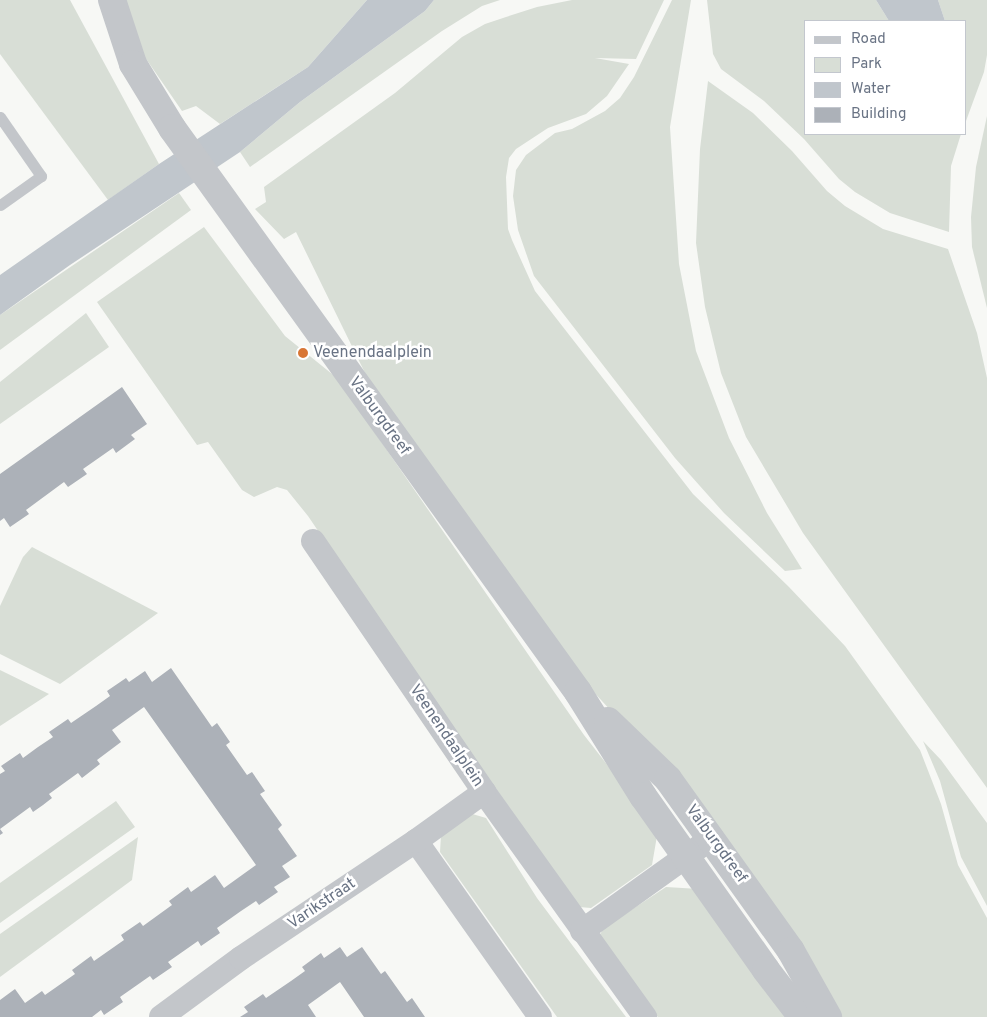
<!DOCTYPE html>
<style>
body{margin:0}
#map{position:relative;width:987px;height:1017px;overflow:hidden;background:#f7f8f5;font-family:Overpass,sans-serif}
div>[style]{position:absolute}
.green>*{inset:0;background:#d8ded6}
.water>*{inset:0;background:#c0c6cc}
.building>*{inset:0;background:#acb1b8}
.service>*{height:11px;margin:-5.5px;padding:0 5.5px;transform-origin:5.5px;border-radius:5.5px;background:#c3c6ca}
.minor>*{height:24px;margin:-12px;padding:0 12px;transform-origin:12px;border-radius:12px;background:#c3c6ca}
.tertiary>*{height:28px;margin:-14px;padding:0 14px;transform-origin:14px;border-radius:14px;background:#c3c6ca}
.dots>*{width:14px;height:14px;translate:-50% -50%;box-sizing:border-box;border:2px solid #fff;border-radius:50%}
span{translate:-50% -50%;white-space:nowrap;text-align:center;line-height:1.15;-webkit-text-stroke:5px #fff;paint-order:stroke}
.poi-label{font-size:16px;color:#697384}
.left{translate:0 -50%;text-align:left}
.street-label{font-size:16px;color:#697384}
.legend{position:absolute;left:804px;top:20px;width:162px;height:115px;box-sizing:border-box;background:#fff;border:1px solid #c3c7ce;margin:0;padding:6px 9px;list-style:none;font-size:15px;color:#697384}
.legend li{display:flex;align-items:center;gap:10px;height:25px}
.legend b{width:25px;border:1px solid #c3c7ce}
</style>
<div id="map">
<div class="green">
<i style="clip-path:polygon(0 0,70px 0,159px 164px,108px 200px,0 54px)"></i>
<i style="clip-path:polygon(123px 0,367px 0,308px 67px,220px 124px,196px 106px,182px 111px,140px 50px)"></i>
<i style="clip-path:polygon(434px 0,500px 0,482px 6px,442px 31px,250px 167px,240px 152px,300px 102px,425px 11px)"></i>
<i style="clip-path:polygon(572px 0,664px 0,636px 59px,595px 58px,629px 64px,607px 96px,586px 114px,548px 128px,516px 149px,509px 158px,506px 177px,508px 229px,512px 240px,535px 291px,693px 494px,789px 587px,845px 646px,920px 750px,941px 804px,958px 865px,987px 918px,987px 1017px,837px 1017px,672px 777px,578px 675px,367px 377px,296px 232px,284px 239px,255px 209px,266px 202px,264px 187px,395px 93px,462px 37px,485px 24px,506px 17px,537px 7px)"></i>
<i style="clip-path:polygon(672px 0,691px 0,670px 127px,679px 264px,696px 351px,729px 438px,767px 513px,802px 569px,785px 571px,724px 513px,675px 458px,534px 276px,518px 230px,513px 196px,516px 170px,526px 155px,555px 133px,572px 129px,605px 111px,620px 98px,634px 77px)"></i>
<i style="clip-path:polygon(707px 0,876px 0,889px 21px,806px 21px,806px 134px,961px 134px,951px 166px,949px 232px,890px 213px,855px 192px,839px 179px,804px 139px,764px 101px,721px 69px,713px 54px)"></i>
<i style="clip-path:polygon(938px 0,987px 0,987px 55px,984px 72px,966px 121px,966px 21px,945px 21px)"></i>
<i style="clip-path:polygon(708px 81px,753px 113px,792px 151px,827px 191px,845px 206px,883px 229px,948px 249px,977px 333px,987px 378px,987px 788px,803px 533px,746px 437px,721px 373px,705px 307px,696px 243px,700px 149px)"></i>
<i style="clip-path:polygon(987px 116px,987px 308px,972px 247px,971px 217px,976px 167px)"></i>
<i style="clip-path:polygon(179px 193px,191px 210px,0 350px,0 315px)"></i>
<i style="clip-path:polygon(204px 227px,285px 336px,337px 378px,584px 735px,658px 830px,652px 865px,591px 908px,579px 907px,421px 683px,308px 516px,287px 490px,277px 487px,254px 497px,242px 490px,208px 442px,197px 445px,97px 302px)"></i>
<i style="clip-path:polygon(86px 313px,109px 347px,0 424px,0 382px)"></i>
<i style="clip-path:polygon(32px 547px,158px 613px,60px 684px,0 654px,0 606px,23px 557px)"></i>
<i style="clip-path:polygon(0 670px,49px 694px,0 726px)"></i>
<i style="clip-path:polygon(923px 741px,941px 760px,987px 823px,987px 906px,961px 857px,940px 781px)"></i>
<i style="clip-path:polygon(116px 801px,135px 827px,0 923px,0 883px)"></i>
<i style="clip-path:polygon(469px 813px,486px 818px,537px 898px,626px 1017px,557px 1017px,440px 852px,441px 835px)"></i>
<i style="clip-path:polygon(138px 837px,132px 880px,0 977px,0 934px)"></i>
<i style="clip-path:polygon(666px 887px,699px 889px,785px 1017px,658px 1017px,595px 942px,604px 928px)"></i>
</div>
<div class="water">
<i style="clip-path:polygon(367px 0,434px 0,425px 11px,300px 102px,240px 152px,70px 265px,0 315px,0 275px,159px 164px,308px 67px)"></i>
<i style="clip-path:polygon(876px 0,938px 0,945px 21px,889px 21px)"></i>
</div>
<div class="building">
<i style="clip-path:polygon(122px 387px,147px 424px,131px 435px,135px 439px,116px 453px,113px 448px,83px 469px,87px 474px,68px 487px,64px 482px,26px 510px,29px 514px,10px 527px,4px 518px,0 521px,0 474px)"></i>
<i style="clip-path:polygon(171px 668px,212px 727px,217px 723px,230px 742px,226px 745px,247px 775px,252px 772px,265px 791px,260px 794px,282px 825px,278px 829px,297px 856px,282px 866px,290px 877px,274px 887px,278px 892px,259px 905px,256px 901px,241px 911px,217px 928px,220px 933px,201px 946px,198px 941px,168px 962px,172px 967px,153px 980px,150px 976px,120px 997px,123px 1002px,104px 1015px,101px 1010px,92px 1017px,0 1017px,0 1000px,15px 989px,25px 1003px,42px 991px,45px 995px,75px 974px,72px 970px,91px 956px,94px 961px,124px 940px,121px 935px,140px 922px,143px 926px,172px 905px,169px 901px,188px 887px,191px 892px,215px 875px,224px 888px,256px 865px,144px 707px,112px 730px,121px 742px,97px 760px,100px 764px,82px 778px,78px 773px,49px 794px,52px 798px,43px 805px,33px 812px,30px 807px,0 829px,3px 833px,0 835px,0 774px,5px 771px,1px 766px,20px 753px,23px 758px,38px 747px,53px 737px,49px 732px,68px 719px,71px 723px,96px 706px,110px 696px,107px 691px,126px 678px,129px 682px,145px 671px,152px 682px)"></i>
<i style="clip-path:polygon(340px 947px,347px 957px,362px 947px,381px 974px,385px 971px,407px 1002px,412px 998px,425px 1017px,364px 1017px,340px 982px,308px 1005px,316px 1017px,240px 1017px,248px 1012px,244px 1007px,263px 994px,266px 998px,291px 981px,305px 971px,302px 967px,321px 953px,324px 958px)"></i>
</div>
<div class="service">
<i style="left:0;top:117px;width:72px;rotate:55.2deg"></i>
<i style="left:41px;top:176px;width:50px;rotate:144.7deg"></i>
</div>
<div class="minor">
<i style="left:313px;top:541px;width:304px;rotate:55.7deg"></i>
<i style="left:484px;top:792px;width:277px;rotate:54.4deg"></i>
<i style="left:416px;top:841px;width:215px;rotate:54.8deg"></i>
<i style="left:582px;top:931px;width:160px;rotate:-35.6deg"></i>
<i style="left:161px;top:1017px;width:99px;rotate:-36.4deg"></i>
<i style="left:241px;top:958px;width:211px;rotate:-33.8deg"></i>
<i style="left:416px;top:841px;width:84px;rotate:-35.8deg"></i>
</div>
<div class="tertiary">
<i style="left:112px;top:0;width:67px;rotate:71.8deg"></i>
<i style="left:133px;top:64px;width:75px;rotate:58.6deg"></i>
<i style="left:172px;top:128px;width:695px;rotate:54.25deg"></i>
<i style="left:578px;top:692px;width:123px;rotate:58deg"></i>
<i style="left:643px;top:796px;width:213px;rotate:54.7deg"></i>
<i style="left:766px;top:970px;width:59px;rotate:52.5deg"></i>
<i style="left:608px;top:721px;width:83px;rotate:44deg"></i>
<i style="left:668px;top:779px;width:211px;rotate:54.4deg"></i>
<i style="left:791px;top:951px;width:76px;rotate:60.7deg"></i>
</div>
<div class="dots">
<i style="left:303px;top:353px;background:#d87635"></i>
</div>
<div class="poi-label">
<span class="left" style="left:313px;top:353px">Veenendaalplein</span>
</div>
<div class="street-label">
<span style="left:379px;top:416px;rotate:54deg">Valburgdreef</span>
<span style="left:446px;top:736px;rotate:56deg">Veenendaalplein</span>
<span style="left:716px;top:844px;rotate:54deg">Valburgdreef</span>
<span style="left:322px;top:904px;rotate:-34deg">Varikstraat</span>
</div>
<ul class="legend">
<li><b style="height:6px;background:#c3c6ca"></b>Road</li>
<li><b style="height:14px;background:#d8ded6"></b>Park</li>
<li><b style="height:14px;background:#c0c6cc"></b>Water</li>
<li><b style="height:14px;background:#acb1b8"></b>Building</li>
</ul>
</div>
